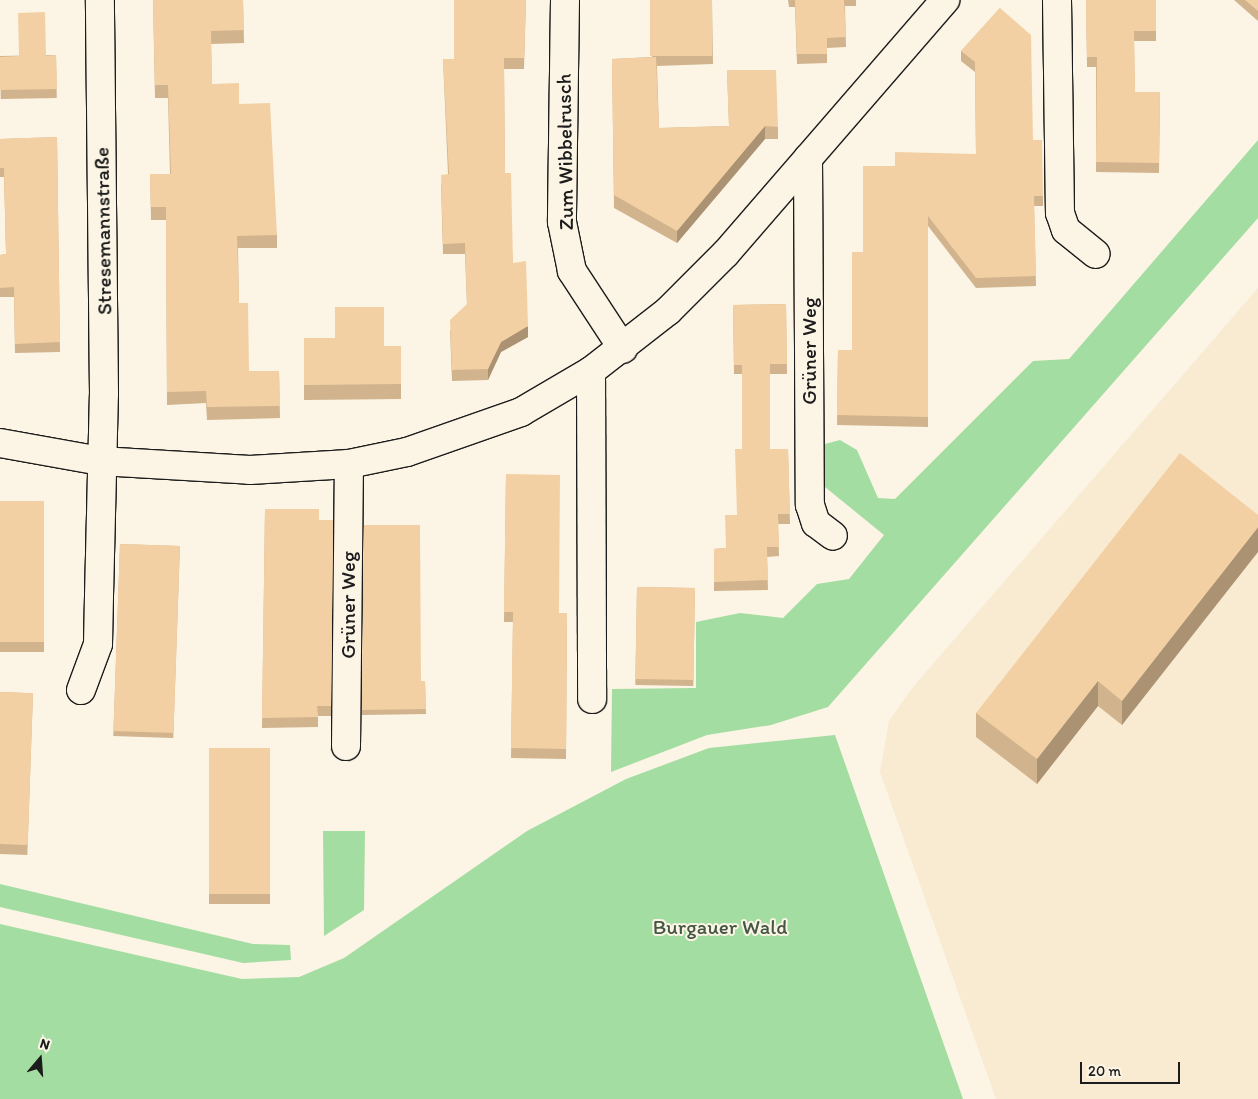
<!DOCTYPE html>
<meta charset="utf-8">
<style>
body{margin:0}
#map{position:relative;width:1258px;height:1099px;overflow:hidden;background:#fcf5e5;font-family:Itim,sans-serif}
div>[style]{position:absolute}
.built>*{inset:0;background:#f9ead2}
.green>*{inset:0;background:#a3dda1}
.roads{filter:drop-shadow(1px 0 #1c1c1c) drop-shadow(-1px 0 #1c1c1c) drop-shadow(0 1px #1c1c1c) drop-shadow(0 -1px #1c1c1c)}
.minor>*{height:28px;margin:-14px;padding:0 14px;transform-origin:14px;border-radius:14px;background:#fcf5e5}
.wall>*{inset:0;background:#d1b38d;transform-origin:0 0}
.shaded-wall>*{inset:0;background:#aa9273}
.building>*{inset:0;background:#f3d0a4;transform-origin:0 0}
span{translate:-50% -50%;white-space:nowrap;text-align:center;line-height:1.15;-webkit-text-stroke:4px #fcf5e5;paint-order:stroke}
.street-label{font-size:21px;color:#1c1c1c}
.park-label{font-size:21px;color:#445644}
.north{position:absolute;left:15px;top:1034px;width:50px;height:50px;-webkit-text-stroke:4px #fcf5e5;paint-order:stroke;rotate:18deg;font-size:14px;font-weight:700;line-height:20px;text-align:center;color:#1c1c1c}
.north::after{content:'';display:block;margin:auto;width:18px;height:22px;background:#1c1c1c;clip-path:polygon(50% 0,100% 100%,50% 72%,0 100%)}
.scale{position:absolute;left:1080px;top:1062px;width:100px;height:22px;box-sizing:border-box;border:2px solid #1c1c1c;border-top:0;padding-left:6px;font-size:15px;line-height:18px;white-space:nowrap;color:#1c1c1c;-webkit-text-stroke:4px #fcf5e5;paint-order:stroke}
</style>
<div id="map">
<div class="built">
<i style="clip-path:polygon(1258px 288px,1258px 1099px,996px 1099px,880px 772px,889px 721px,913px 687px)"></i>
</div>
<div class="green">
<i style="clip-path:polygon(1258px 140px,1258px 218px,828px 707px,771px 725px,707px 735px,611px 772px,612px 689px,696px 688px,696px 622px,740px 613px,783px 618px,817px 584px,849px 579px,884px 535px,825px 487px,825px 444px,840px 440px,857px 450px,878px 498px,895px 499px,1033px 361px,1069px 359px)"></i>
<i style="clip-path:polygon(835px 735px,963px 1099px,0 1099px,0 924px,242px 979px,299px 977px,344px 958px,527px 831px,626px 779px,709px 748px)"></i>
<i style="clip-path:polygon(323px 831px,365px 831px,364px 910px,324px 936px)"></i>
<i style="clip-path:polygon(0 884px,253px 944px,290px 945px,291px 960px,243px 963px,0 907px)"></i>
</div>
<div class="roads">
<div class="minor">
<i style="left:565px;top:0;width:222px;rotate:90.8deg"></i>
<i style="left:562px;top:222px;width:50px;rotate:78.5deg"></i>
<i style="left:572px;top:271px;width:93px;rotate:56.8deg"></i>
<i style="left:1057px;top:0;width:213px;rotate:89.2deg"></i>
<i style="left:1060px;top:213px;width:18px;rotate:71deg"></i>
<i style="left:1066px;top:230px;width:38px;rotate:39deg"></i>
<i style="left:808px;top:158px;width:347px;rotate:89.7deg"></i>
<i style="left:810px;top:505px;width:19px;rotate:72deg"></i>
<i style="left:816px;top:523px;width:21px;rotate:37deg"></i>
<i style="left:591px;top:371px;width:328px;rotate:89.8deg"></i>
<i style="left:0;top:443px;width:102px;rotate:10.2deg"></i>
<i style="left:100px;top:461px;width:150px;rotate:3.4deg"></i>
<i style="left:250px;top:470px;width:99px;rotate:-3.5deg"></i>
<i style="left:349px;top:464px;width:59px;rotate:-11.7deg"></i>
<i style="left:407px;top:452px;width:121px;rotate:-19.3deg"></i>
<i style="left:521px;top:412px;width:81px;rotate:-30.4deg"></i>
<i style="left:591px;top:371px;width:98px;rotate:-37.9deg"></i>
<i style="left:668px;top:311px;width:82px;rotate:-45deg"></i>
<i style="left:726px;top:253px;width:335px;rotate:-49.1deg"></i>
<i style="left:81px;top:690px;width:49px;rotate:-69.7deg"></i>
<i style="left:98px;top:644px;width:48px;rotate:-88.8deg"></i>
<i style="left:99px;top:596px;width:202px;rotate:-88.6deg"></i>
<i style="left:104px;top:394px;width:394px;rotate:-90.6deg"></i>
<i style="left:346px;top:746px;width:282px;rotate:-89.4deg"></i>
</div>
</div>
<div class="wall">
<i style="clip-path:polygon(153px 0,243px 0,244px 43px,211px 44px,212px 84px,239px 104px,277px 235px,277px 248px,238px 248px,239px 303px,249px 371px,279px 371px,280px 418px,207px 420px,206px 403px,167px 405px,166px 220px,151px 220px,150px 174px,170px 174px,168px 98px,155px 98px)"></i>
<i style="clip-path:polygon(526px 0,524px 69px,504px 69px,505px 173px,513px 263px,528px 337px,501px 352px,488px 380px,452px 381px,450px 331px,467px 305px,465px 254px,443px 254px,441px 185px,448px 174px,443px 59px,454px 59px)"></i>
<i style="clip-path:polygon(650px 0,712px 0,713px 64px,657px 66px,659px 128px,729px 126px,727px 70px,778px 127px,778px 139px,765px 139px,677px 243px,614px 208px,612px 59px,652px 57px)"></i>
<i style="clip-path:polygon(788px 0,856px 0,856px 6px,845px 6px,846px 47px,827px 48px,827px 63px,797px 64px,795px 7px,789px 7px)"></i>
<i style="clip-path:polygon(1086px 0,1156px 0,1156px 41px,1134px 41px,1135px 92px,1160px 92px,1159px 173px,1096px 172px,1096px 67px,1087px 67px)"></i>
<i style="clip-path:polygon(1234px 0,1258px 0,1258px 21px)"></i>
<i style="clip-path:polygon(1000px 8px,1033px 140px,1043px 196px,1043px 206px,1034px 206px,1036px 286px,976px 288px,928px 226px,928px 427px,837px 425px,838px 350px,852px 350px,863px 252px,895px 166px,976px 154px,975px 72px,961px 61px,961px 51px)"></i>
<i style="left:56px;top:55px;width:43px;height:56px;rotate:89deg"></i>
<i style="clip-path:polygon(57px 137px,60px 352px,15px 353px,14px 297px,0 297px,0 255px,6px 254px,4px 177px,0 177px,0 139px)"></i>
<i style="clip-path:polygon(786px 304px,787px 374px,770px 374px,770px 449px,788px 449px,790px 524px,778px 524px,779px 556px,767px 557px,768px 590px,714px 591px,714px 549px,726px 548px,737px 515px,742px 449px,742px 374px,734px 374px,733px 305px)"></i>
<i style="clip-path:polygon(304px 338px,384px 346px,401px 346px,401px 399px,304px 400px)"></i>
<i style="clip-path:polygon(506px 474px,559px 613px,567px 613px,566px 759px,511px 758px,513px 622px,504px 622px)"></i>
<i style="left:0;top:501px;width:44px;height:151px"></i>
<i style="clip-path:polygon(265px 509px,319px 520px,333px 520px,331px 716px,318px 716px,318px 727px,262px 728px)"></i>
<i style="clip-path:polygon(1258px 515px,1122px 725px,1098px 706px,1037px 784px,976px 737px,976px 713px)"></i>
<i style="clip-path:polygon(364px 525px,421px 681px,425px 681px,426px 714px,362px 715px)"></i>
<i style="left:120px;top:544px;width:60px;height:192px;rotate:2deg"></i>
<i style="left:695px;top:588px;width:98px;height:58px;rotate:91deg"></i>
<i style="left:0;top:692px;width:33px;height:162px;rotate:2deg"></i>
<i style="left:209px;top:748px;width:61px;height:156px"></i>
</div>
<div class="shaded-wall">
<i style="clip-path:polygon(765px 126px,765px 139px,677px 243px,677px 231px)"></i>
<i style="clip-path:polygon(528px 326px,528px 337px,501px 352px,488px 380px,488px 369px,501px 342px)"></i>
<i style="clip-path:polygon(1258px 527px,1258px 552px,1122px 725px,1122px 701px)"></i>
<i style="clip-path:polygon(1098px 681px,1098px 706px,1037px 784px,1037px 759px)"></i>
</div>
<div class="building">
<i style="clip-path:polygon(153px 0,243px 0,244px 30px,211px 31px,212px 84px,239px 83px,239px 104px,270px 103px,277px 235px,237px 236px,239px 303px,248px 303px,249px 371px,279px 371px,280px 406px,207px 407px,206px 391px,167px 392px,166px 207px,151px 207px,150px 174px,171px 174px,168px 85px,155px 85px)"></i>
<i style="clip-path:polygon(454px 0,526px 0,524px 58px,504px 58px,505px 173px,511px 173px,513px 263px,526px 261px,528px 326px,501px 342px,488px 369px,452px 370px,450px 320px,467px 304px,465px 243px,443px 244px,441px 175px,449px 174px,443px 59px,454px 59px)"></i>
<i style="left:650px;top:0;width:62px;height:56px"></i>
<i style="clip-path:polygon(795px 0,844px 0,846px 37px,827px 38px,827px 54px,797px 54px)"></i>
<i style="clip-path:polygon(1086px 0,1156px 0,1156px 31px,1134px 31px,1135px 92px,1160px 92px,1159px 163px,1096px 162px,1097px 57px,1087px 57px)"></i>
<i style="clip-path:polygon(1245px 0,1258px 0,1258px 11px)"></i>
<i style="clip-path:polygon(1000px 8px,1031px 35px,1033px 140px,1042px 140px,1043px 196px,1034px 196px,1036px 276px,976px 278px,928px 216px,928px 417px,837px 415px,838px 350px,852px 350px,852px 252px,863px 252px,863px 166px,895px 166px,895px 152px,976px 154px,975px 62px,961px 51px)"></i>
<i style="clip-path:polygon(45px 12px,46px 56px,56px 55px,57px 89px,0 90px,0 57px,19px 56px,18px 13px)"></i>
<i style="clip-path:polygon(656px 57px,659px 128px,729px 126px,727px 70px,776px 70px,778px 127px,765px 126px,677px 231px,614px 195px,612px 59px)"></i>
<i style="clip-path:polygon(57px 137px,60px 342px,15px 344px,14px 287px,0 288px,0 255px,6px 254px,4px 168px,0 168px,0 139px)"></i>
<i style="clip-path:polygon(786px 304px,787px 364px,770px 364px,770px 449px,788px 449px,790px 514px,778px 514px,779px 547px,767px 547px,768px 580px,714px 582px,714px 549px,726px 548px,725px 515px,737px 515px,735px 449px,742px 449px,742px 365px,734px 365px,733px 305px)"></i>
<i style="clip-path:polygon(335px 307px,384px 307px,384px 346px,401px 346px,401px 384px,304px 385px,304px 338px,335px 338px)"></i>
<i style="clip-path:polygon(1180px 453px,1258px 515px,1258px 527px,1122px 701px,1098px 681px,1037px 759px,976px 713px)"></i>
<i style="clip-path:polygon(506px 474px,560px 475px,559px 613px,567px 613px,566px 749px,511px 748px,513px 612px,504px 612px)"></i>
<i style="left:0;top:501px;width:44px;height:141px"></i>
<i style="clip-path:polygon(265px 509px,319px 509px,319px 520px,333px 520px,331px 706px,317px 706px,318px 717px,262px 718px)"></i>
<i style="clip-path:polygon(364px 525px,420px 525px,421px 681px,425px 681px,426px 709px,362px 710px)"></i>
<i style="left:120px;top:544px;width:60px;height:187px;rotate:2deg"></i>
<i style="left:695px;top:588px;width:92px;height:58px;rotate:91deg"></i>
<i style="left:0;top:692px;width:33px;height:152px;rotate:2deg"></i>
<i style="left:209px;top:748px;width:61px;height:146px"></i>
</div>
<div class="street-label">
<span style="left:565px;top:152px;rotate:-91deg">Zum Wibbelrusch</span>
<span style="left:103px;top:231px;rotate:-91deg">Stresemannstraße</span>
<span style="left:809px;top:351px;rotate:-90deg">Grüner Weg</span>
<span style="left:348px;top:605px;rotate:-90deg">Grüner Weg</span>
</div>
<div class="park-label">
<span style="left:720px;top:927px">Burgauer Wald</span>
</div>
<div class="north">N</div>
<div class="scale">20 m</div>
</div>
